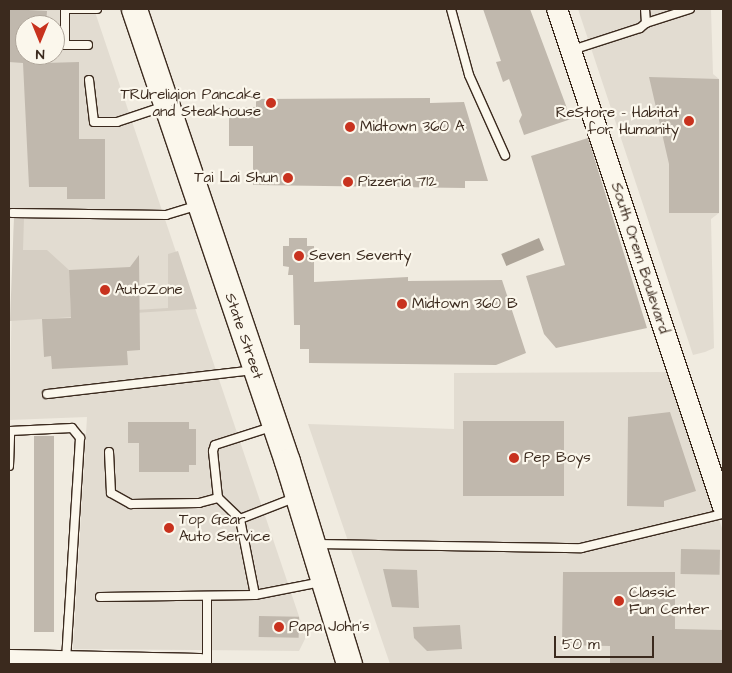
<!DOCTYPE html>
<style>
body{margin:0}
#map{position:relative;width:732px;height:673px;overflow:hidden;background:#f0ebe0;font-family:"Architects Daughter",sans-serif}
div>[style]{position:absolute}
.built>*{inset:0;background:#e2dcd1}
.green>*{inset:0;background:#d5cec3}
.water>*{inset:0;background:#aca397;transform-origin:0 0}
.building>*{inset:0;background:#c0b8ad;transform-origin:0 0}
.roads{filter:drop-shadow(1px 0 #3b2a1e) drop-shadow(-1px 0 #3b2a1e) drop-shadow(0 1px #3b2a1e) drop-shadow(0 -1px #3b2a1e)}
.service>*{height:8px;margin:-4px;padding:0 4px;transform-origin:4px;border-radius:4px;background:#fbf7ec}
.tertiary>*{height:20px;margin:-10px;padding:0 10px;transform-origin:10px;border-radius:10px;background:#fbf7ec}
.primary>*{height:25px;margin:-12.5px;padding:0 12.5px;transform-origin:12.5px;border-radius:12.5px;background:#fbf7ec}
.dots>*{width:14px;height:14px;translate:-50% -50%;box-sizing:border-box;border:2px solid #fbf7ec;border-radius:50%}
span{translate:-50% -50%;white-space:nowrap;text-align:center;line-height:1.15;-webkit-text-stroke:4.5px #fbf7ec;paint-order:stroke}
.poi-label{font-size:15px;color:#3b2a1e}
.right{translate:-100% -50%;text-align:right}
.left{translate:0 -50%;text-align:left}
.street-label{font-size:15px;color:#3b2a1e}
.frame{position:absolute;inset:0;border:10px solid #3b2a1e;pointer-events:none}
.north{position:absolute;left:15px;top:15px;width:50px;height:50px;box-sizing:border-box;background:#fbf7ec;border:1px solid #aea59a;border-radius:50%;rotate:180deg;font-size:14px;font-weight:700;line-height:20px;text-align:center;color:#3b2a1e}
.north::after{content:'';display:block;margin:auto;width:18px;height:22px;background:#c8321e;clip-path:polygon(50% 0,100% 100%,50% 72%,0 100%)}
.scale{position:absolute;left:554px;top:636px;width:100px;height:22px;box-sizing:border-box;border:2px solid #3b2a1e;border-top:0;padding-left:6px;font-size:15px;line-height:18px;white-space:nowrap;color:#3b2a1e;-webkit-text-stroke:4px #fbf7ec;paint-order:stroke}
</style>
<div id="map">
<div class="built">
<i style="clip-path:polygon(evenodd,9px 9px,94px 9px,306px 637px,299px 651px,73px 649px,87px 417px,9px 420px,14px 218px,9px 217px,9px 9px,25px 25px,55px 25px,55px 55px,25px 55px,25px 25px)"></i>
<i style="clip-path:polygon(578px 9px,711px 9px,713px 74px,719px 79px,719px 213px,711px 219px,714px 348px,705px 352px,693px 355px)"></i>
<i style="clip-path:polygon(670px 372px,723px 531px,723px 664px,390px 664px,308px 424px,454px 429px,454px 373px)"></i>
</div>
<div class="green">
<i style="clip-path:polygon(14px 218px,24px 218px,23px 250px,47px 250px,69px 270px,71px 314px,168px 308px,168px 254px,178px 251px,197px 309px,10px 321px)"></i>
</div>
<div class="water">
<i style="left:539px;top:238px;width:13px;height:41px;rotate:67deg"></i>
</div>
<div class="building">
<i style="clip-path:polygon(9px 9px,47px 11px,46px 25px,25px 25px,25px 55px,45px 55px,45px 63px,79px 62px,79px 139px,105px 139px,105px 199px,67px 199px,67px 187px,29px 187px,23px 63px,9px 62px)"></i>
<i style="clip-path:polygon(483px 9px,530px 9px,571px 119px,524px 135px,519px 121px,522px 115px,509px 79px,503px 82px,496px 62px,501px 61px)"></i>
<i style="clip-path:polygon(649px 77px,719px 79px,719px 213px,669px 213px,669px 164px)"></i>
<i style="clip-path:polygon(430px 98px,430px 103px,464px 102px,488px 181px,465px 181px,465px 188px,253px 185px,253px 146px,229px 146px,229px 108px,256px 107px,256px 99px)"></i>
<i style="clip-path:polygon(588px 138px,647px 328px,556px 348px,544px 334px,526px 276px,565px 265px,531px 156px)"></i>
<i style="clip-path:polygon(289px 238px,307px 238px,307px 246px,314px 246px,314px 282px,408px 277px,408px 281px,502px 280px,526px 353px,496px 365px,309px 363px,309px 349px,300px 349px,300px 325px,294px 325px,293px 275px,288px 275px,289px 267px,283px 266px,283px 246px,289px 246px)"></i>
<i style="clip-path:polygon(139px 255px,140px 350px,127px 351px,128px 365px,52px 369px,51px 356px,44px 357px,42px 319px,71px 318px,69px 270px,130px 267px)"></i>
<i style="clip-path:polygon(670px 412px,696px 491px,664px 501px,664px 507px,627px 506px,628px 417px)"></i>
<i style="left:463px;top:421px;width:101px;height:75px"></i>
<i style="clip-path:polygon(128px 422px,189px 422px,189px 429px,196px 429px,196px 465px,189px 465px,189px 472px,139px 472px,139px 443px,128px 443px)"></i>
<i style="left:34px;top:436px;width:20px;height:196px"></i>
<i style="left:681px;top:549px;width:39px;height:25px;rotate:1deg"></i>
<i style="clip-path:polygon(383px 569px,417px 570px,419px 608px,392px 607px)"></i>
<i style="clip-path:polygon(563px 572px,675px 572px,675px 629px,723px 630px,723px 664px,610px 664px,610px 646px,562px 645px)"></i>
<i style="left:259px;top:616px;width:40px;height:21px;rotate:1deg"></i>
<i style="clip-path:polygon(460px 625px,462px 649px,427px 651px,414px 638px,413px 627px)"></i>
</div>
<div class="roads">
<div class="service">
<i style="left:451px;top:9px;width:68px;rotate:74.7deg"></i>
<i style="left:469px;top:75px;width:88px;rotate:65.8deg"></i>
<i style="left:646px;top:23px;width:46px;rotate:-17.7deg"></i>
<i style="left:88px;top:45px;width:23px;rotate:180deg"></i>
<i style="left:65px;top:45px;width:36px;rotate:-90deg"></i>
<i style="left:65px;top:9px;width:32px"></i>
<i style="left:572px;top:50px;width:71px;rotate:-17.9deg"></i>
<i style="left:640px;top:28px;width:8px;rotate:-40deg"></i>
<i style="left:646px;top:23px;width:14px;rotate:-94deg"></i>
<i style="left:89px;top:80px;width:42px;rotate:83.2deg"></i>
<i style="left:94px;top:122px;width:23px"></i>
<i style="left:117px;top:122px;width:51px;rotate:-18.4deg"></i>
<i style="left:12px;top:213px;width:154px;rotate:0.7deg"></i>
<i style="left:166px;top:215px;width:34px;rotate:-17deg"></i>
<i style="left:47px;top:394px;width:208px;rotate:-6.6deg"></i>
<i style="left:109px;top:452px;width:41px;rotate:87.2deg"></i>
<i style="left:111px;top:493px;width:23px;rotate:29deg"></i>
<i style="left:131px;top:504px;width:68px;rotate:-0.8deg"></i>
<i style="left:199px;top:503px;width:20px;rotate:-15deg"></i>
<i style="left:9px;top:466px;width:35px;rotate:-88deg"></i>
<i style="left:10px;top:431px;width:62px;rotate:-2.8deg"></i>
<i style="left:72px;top:428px;width:13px;rotate:51deg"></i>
<i style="left:80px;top:438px;width:223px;rotate:93.6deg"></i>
<i style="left:240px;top:519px;width:30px;rotate:-136deg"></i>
<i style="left:218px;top:498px;width:47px;rotate:-96.1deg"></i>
<i style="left:213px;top:451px;width:6px;rotate:-72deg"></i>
<i style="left:215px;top:445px;width:59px;rotate:-17.8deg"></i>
<i style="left:317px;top:544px;width:264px;rotate:0.9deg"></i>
<i style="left:581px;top:548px;width:146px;rotate:-13.5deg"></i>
<i style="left:255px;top:595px;width:77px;rotate:-101.2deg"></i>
<i style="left:240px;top:519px;width:58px;rotate:-21.3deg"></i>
<i style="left:207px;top:596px;width:68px;rotate:90deg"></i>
<i style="left:100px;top:597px;width:155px;rotate:-0.7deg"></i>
<i style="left:255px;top:595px;width:67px;rotate:-11.1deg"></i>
</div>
<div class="tertiary">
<i style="left:557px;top:9px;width:525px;rotate:71.57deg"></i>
<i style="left:9px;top:660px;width:192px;rotate:1.2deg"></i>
</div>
<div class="primary">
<i style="left:134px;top:9px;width:477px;rotate:71.3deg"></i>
<i style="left:287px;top:461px;width:212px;rotate:73deg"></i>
</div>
</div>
<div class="dots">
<i style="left:271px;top:103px;background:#c8321e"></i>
<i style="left:689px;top:121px;background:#c8321e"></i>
<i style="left:350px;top:127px;background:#c8321e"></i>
<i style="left:288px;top:178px;background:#c8321e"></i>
<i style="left:348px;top:182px;background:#c8321e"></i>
<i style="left:299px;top:256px;background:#c8321e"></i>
<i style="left:105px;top:290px;background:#c8321e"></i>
<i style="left:402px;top:304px;background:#c8321e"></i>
<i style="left:514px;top:458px;background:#c8321e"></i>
<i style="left:169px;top:528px;background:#c8321e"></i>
<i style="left:619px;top:601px;background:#c8321e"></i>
<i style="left:279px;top:627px;background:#c8321e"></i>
</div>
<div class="poi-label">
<span class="right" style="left:261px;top:103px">TRUreligion Pancake<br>and Steakhouse</span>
<span class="right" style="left:679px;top:121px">ReStore - Habitat<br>for Humanity</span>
<span class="left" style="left:360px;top:127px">Midtown 360 A</span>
<span class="right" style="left:278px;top:178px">Tai Lai Shun</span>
<span class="left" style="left:358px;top:182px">Pizzeria 712</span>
<span class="left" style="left:309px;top:256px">Seven Seventy</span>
<span class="left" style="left:115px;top:290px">AutoZone</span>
<span class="left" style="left:412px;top:304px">Midtown 360 B</span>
<span class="left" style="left:524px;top:458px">Pep Boys</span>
<span class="left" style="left:179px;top:528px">Top Gear<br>Auto Service</span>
<span class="left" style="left:629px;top:601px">Classic<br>Fun Center</span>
<span class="left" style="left:289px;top:627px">Papa John's</span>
</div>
<div class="street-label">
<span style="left:640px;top:258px;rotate:72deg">South Orem Boulevard</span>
<span style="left:244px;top:336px;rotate:71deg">State Street</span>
</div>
<div class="frame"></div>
<div class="north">N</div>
<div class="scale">50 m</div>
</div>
